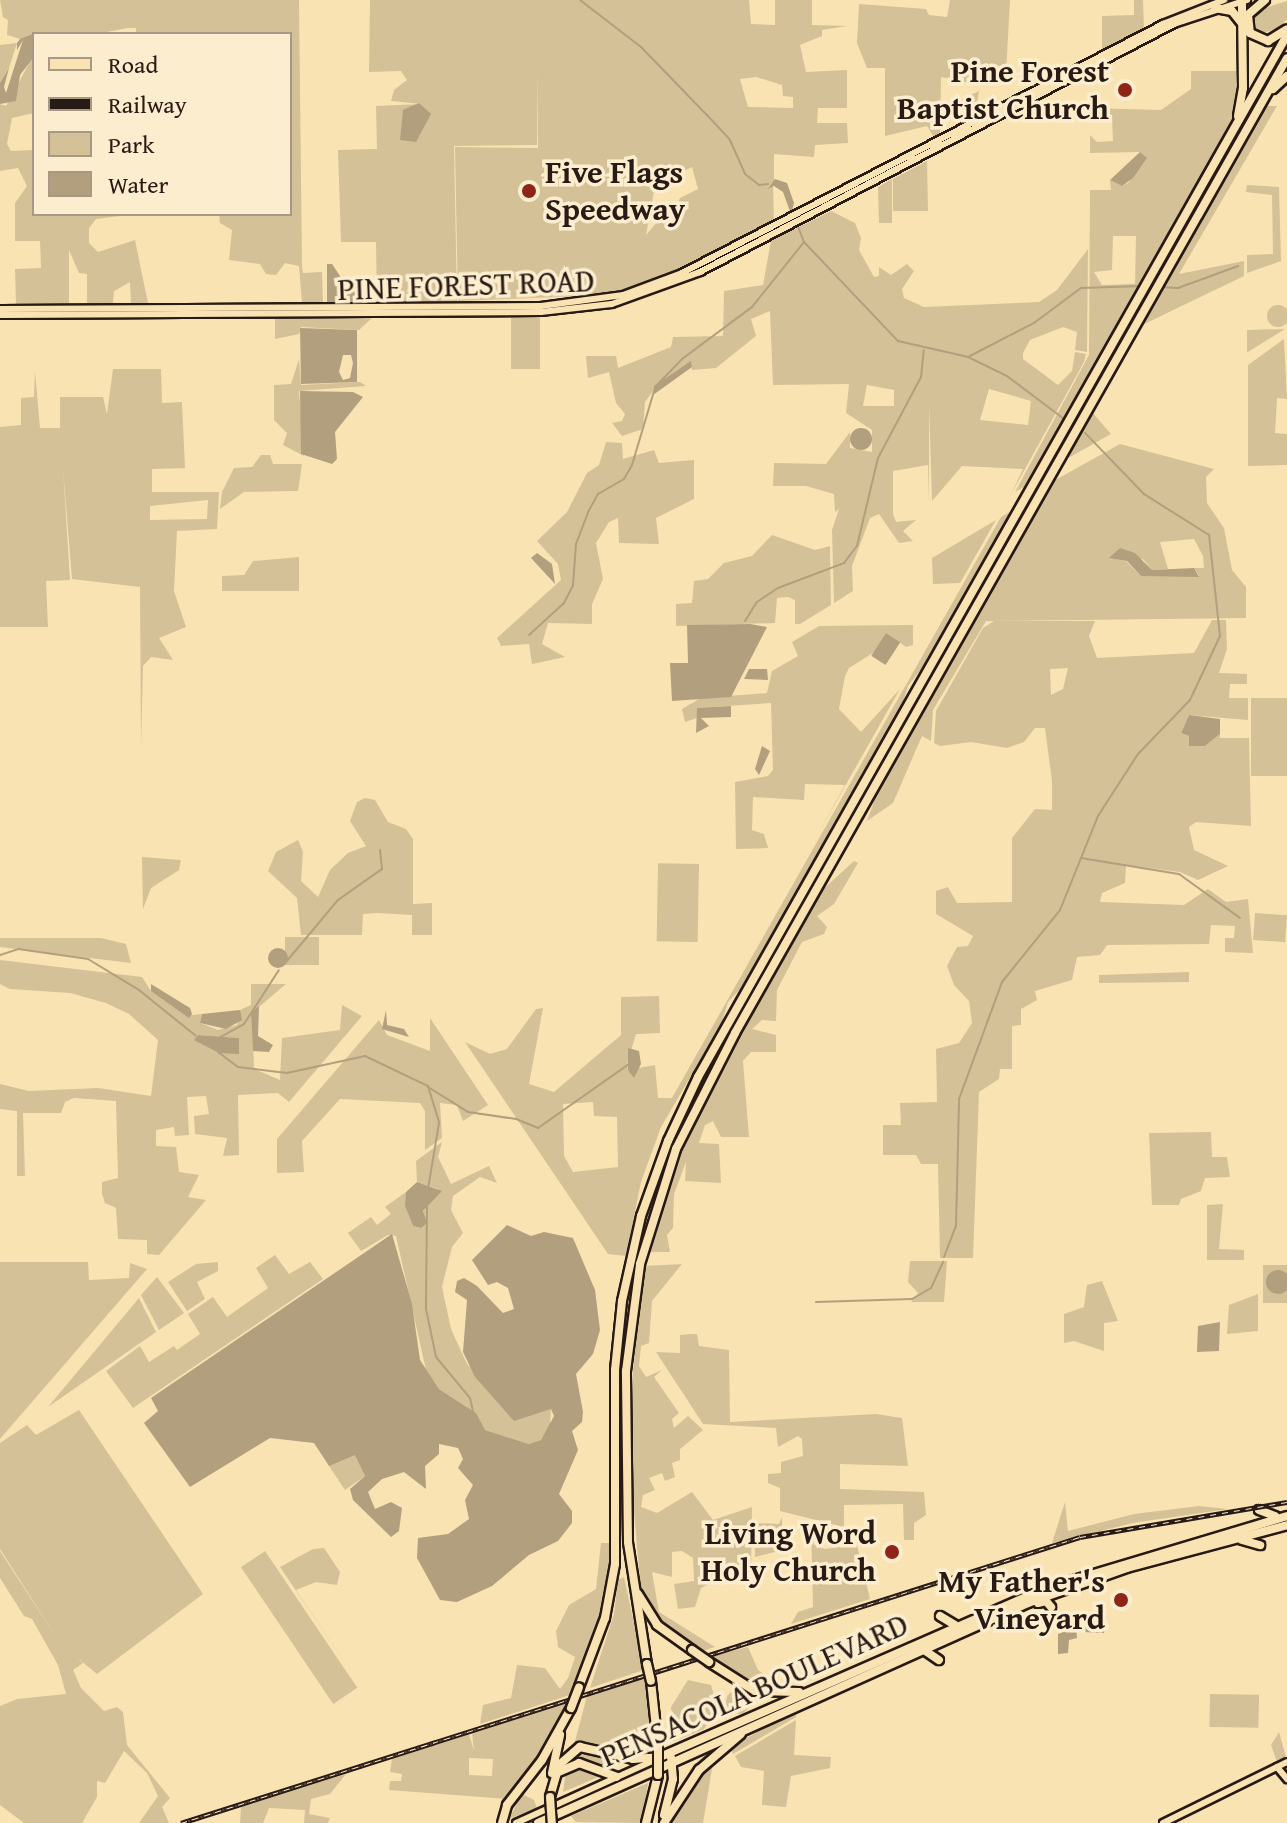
<!DOCTYPE html>
<style>
body{margin:0}
#map{position:relative;width:1287px;height:1823px;overflow:hidden;background:#f9e3b3;font-family:"Gentium Book Plus",serif}
div>[style]{position:absolute}
.green>*{inset:0;background:#d5c198;transform-origin:0 0}
.round{border-radius:50%}
.water>*{inset:0;background:#b29f7d;transform-origin:0 0}
.stream>*{height:2px;margin:-1px;padding:0 1px;transform-origin:1px;border-radius:1px;background:#b29f7d}
.roads{filter:drop-shadow(2px 0 #281a14) drop-shadow(-2px 0 #281a14) drop-shadow(0 2px #281a14) drop-shadow(0 -2px #281a14)}
.major>*{height:6px;margin:-3px;padding:0 3px;transform-origin:3px;border-radius:3px;background:#f9e3b3}
.highway>*{height:8px;margin:-4px;padding:0 4px;transform-origin:4px;border-radius:4px;background:#f9e3b3}
.rail>*{height:5px;margin-top:-2.5px;transform-origin:0;background:repeating-linear-gradient(90deg,#fbedce 0 6px,#281a14 0 12px);box-sizing:border-box;border-block:2px solid #281a14}
.bridges{filter:drop-shadow(2px 0 #281a14) drop-shadow(-2px 0 #281a14) drop-shadow(0 2px #281a14) drop-shadow(0 -2px #281a14)}
.highway-bridge>*{height:8px;margin:-4px;padding:0 4px;transform-origin:4px;border-radius:4px;background:#f9e3b3}
.dots>*{width:22px;height:22px;translate:-50% -50%;box-sizing:border-box;border:4px solid #fbedce;border-radius:50%}
span{translate:-50% -50%;white-space:nowrap;text-align:center;line-height:1.15;-webkit-text-stroke:7px #fbedce;paint-order:stroke}
.poi-label{font-size:32px;color:#281a14;font-weight:700}
.right{translate:-100% -50%;text-align:right}
.left{translate:0 -50%;text-align:left}
.street-label{font-size:32px;color:#281a14}
.legend{position:absolute;left:32px;top:32px;width:260px;height:184px;box-sizing:border-box;background:#fbedce;border:2px solid #a79984;margin:0;padding:10px 14px;list-style:none;font-size:24px;color:#281a14}
.legend li{display:flex;align-items:center;gap:16px;height:40px}
.legend b{width:40px;border:2px solid #a79984}
</style>
<div id="map">
<div class="green">
<i style="clip-path:polygon(0 0,299px 0,302px 267px,303px 273px,322px 272px,323px 302px,302px 303px,299px 266px,285px 263px,276px 275px,266px 274px,260px 264px,229px 260px,232px 230px,220px 223px,219px 214px,290px 214px,290px 34px,136px 34px,136px 28px,128px 28px,96px 34px,33px 33px,20px 39px,7px 35px,8px 20px,3px 17px)"></i>
<i style="clip-path:polygon(evenodd,370px 0,749px 0,751px 24px,775px 25px,775px 0,812px 0,812px 25px,847px 26px,822px 30px,822px 36px,800px 45px,806px 72px,847px 70px,847px 108px,818px 108px,817px 123px,847px 123px,848px 143px,815px 145px,814px 157px,774px 154px,774px 180px,767px 188px,773px 186px,774px 223px,686px 268px,608px 295px,458px 301px,455px 147px,538px 148px,537px 70px,537px 145px,454px 146px,457px 301px,377px 303px,376px 242px,341px 242px,338px 150px,377px 149px,376px 106px,422px 104px,391px 101px,394px 90px,407px 80px,401px 71px,369px 72px,370px 0,756px 77px,782px 85px,783px 96px,793px 97px,793px 108px,748px 107px,740px 79px,756px 77px,370px 0,692px 167px,698px 189px,680px 198px,671px 218px,659px 220px,646px 235px,655px 185px,692px 167px)"></i>
<i style="clip-path:polygon(950px 0,1010px 0,1006px 74px,995px 81px,999px 65px,965px 82px,941px 77px,940px 136px,935px 139px,927px 126px,885px 136px,885px 68px,867px 68px,857px 43px,859px 4px,926px 9px,929px 15px,947px 17px)"></i>
<i style="clip-path:polygon(1134px 0,1143px 0,1144px 29px,1102px 52px,1102px 16px,1134px 15px)"></i>
<i style="clip-path:polygon(1287px 1px,1287px 19px,1279px 28px,1263px 33px,1255px 28px,1255px 11px)"></i>
<i style="clip-path:polygon(17px 43px,9px 68px,0 83px,0 45px)"></i>
<i style="clip-path:polygon(34px 54px,34px 113px,12px 118px,7px 144px,11px 151px,34px 150px,34px 214px,135px 214px,96px 219px,89px 228px,89px 243px,98px 252px,135px 240px,148px 303px,131px 303px,130px 282px,114px 291px,113px 303px,87px 303px,87px 274px,79px 273px,69px 250px,69px 303px,16px 304px,15px 269px,41px 268px,40px 241px,15px 241px,15px 203px,27px 186px,18px 168px,0 171px,0 104px,6px 106px)"></i>
<i style="clip-path:polygon(evenodd,1191px 71px,1237px 71px,1235px 118px,1029px 484px,1015px 492px,1089px 355px,1090px 190px,1111px 190px,1110px 180px,1122px 186px,1128px 183px,1146px 158px,1140px 152px,1090px 153px,1090px 135px,1097px 142px,1113px 141px,1112px 118px,1090px 115px,1090px 108px,1161px 110px,1191px 89px,1191px 71px,1113px 236px,1136px 236px,1135px 284px,1102px 285px,1094px 272px,1112px 270px,1113px 236px)"></i>
<i style="clip-path:polygon(979px 91px,977px 104px,984px 113px,960px 126px,950px 105px)"></i>
<i style="clip-path:polygon(1264px 106px,1277px 106px,1179px 274px,1244px 261px,1244px 276px,1138px 327px)"></i>
<i style="clip-path:polygon(927px 161px,928px 211px,893px 211px,893px 179px)"></i>
<i style="clip-path:polygon(892px 179px,892px 223px,879px 223px,878px 187px)"></i>
<i style="clip-path:polygon(1247px 185px,1279px 187px,1281px 261px,1247px 273px,1247px 255px,1273px 254px,1272px 195px,1246px 192px)"></i>
<i style="clip-path:polygon(evenodd,831px 211px,855px 223px,861px 238px,859px 250px,874px 277px,879px 276px,879px 267px,891px 275px,907px 264px,914px 271px,902px 289px,904px 298px,924px 307px,1039px 302px,1057px 290px,1088px 249px,1087px 352px,1075px 350px,1077px 332px,1063px 327px,1030px 340px,1023px 353px,1023px 359px,1058px 385px,1072px 371px,1075px 352px,1086px 354px,1084px 362px,1010px 496px,1023px 469px,962px 466px,932px 501px,929px 404px,929px 504px,928px 465px,893px 471px,893px 514px,896px 522px,916px 520px,903px 531px,913px 541px,899px 543px,879px 514px,870px 518px,852px 566px,853px 591px,834px 603px,832px 530px,839px 509px,835px 512px,834px 494px,806px 486px,773px 486px,774px 463px,826px 464px,850px 432px,850px 448px,872px 452px,872px 430px,846px 413px,849px 384px,773px 385px,770px 311px,751px 319px,756px 336px,716px 368px,692px 370px,691px 362px,653px 391px,645px 402px,643px 429px,622px 436px,612px 423px,622px 421px,625px 414px,616px 403px,609px 372px,588px 378px,586px 356px,616px 356px,618px 368px,671px 347px,673px 337px,723px 336px,724px 291px,763px 285px,771px 241px,831px 211px,867px 385px,894px 390px,894px 406px,863px 406px,867px 385px,831px 211px,989px 389px,1031px 401px,1028px 425px,980px 420px,989px 389px)"></i>
<i class="round" style="left:1267px;top:305px;width:22px;height:22px"></i>
<i style="clip-path:polygon(373px 317px,359px 330px,301px 327px,299px 334px,275px 339px,275px 318px)"></i>
<i style="left:511px;top:317px;width:29px;height:52px"></i>
<i style="clip-path:polygon(1285px 329px,1248px 352px,1247px 352px,1247px 330px)"></i>
<i style="clip-path:polygon(1284px 339px,1287px 399px,1277px 398px,1275px 433px,1287px 434px,1287px 465px,1248px 466px,1248px 365px)"></i>
<i style="clip-path:polygon(299px 359px,301px 385px,360px 382px,366px 386px,299px 391px,304px 456px,283px 445px,287px 433px,274px 420px,274px 385px,291px 384px)"></i>
<i style="clip-path:polygon(evenodd,113px 369px,161px 369px,162px 403px,182px 402px,185px 468px,152px 469px,152px 492px,219px 492px,217px 529px,177px 531px,174px 591px,186px 627px,159px 638px,173px 660px,151px 657px,143px 666px,141px 747px,140px 587px,72px 579px,63px 468px,70px 580px,46px 581px,48px 627px,0 627px,0 427px,21px 425px,21px 398px,34px 397px,35px 371px,40px 428px,60px 428px,60px 397px,103px 397px,107px 414px,113px 369px,208px 500px,207px 519px,150px 520px,150px 506px,208px 500px)"></i>
<i style="clip-path:polygon(1091px 411px,1111px 434px,1061px 462px)"></i>
<i style="clip-path:polygon(606px 442px,622px 443px,623px 459px,654px 450px,659px 463px,694px 460px,694px 499px,656px 518px,659px 544px,619px 543px,618px 518px,609px 522px,596px 543px,603px 579px,592px 604px,592px 624px,548px 623px,542px 644px,565px 657px,532px 664px,529px 644px,501px 646px,497px 638px,561px 580px,558px 564px,537px 541px,567px 512px,587px 473px,599px 465px)"></i>
<i style="clip-path:polygon(evenodd,1120px 444px,1214px 469px,1206px 477px,1207px 503px,1224px 528px,1232px 570px,1246px 587px,1246px 618px,986px 621px,933px 710px,931px 741px,922px 736px,893px 803px,867px 821px,882px 780px,1050px 483px,1120px 444px,1194px 539px,1203px 556px,1204px 568px,1194px 568px,1199px 576px,1141px 576px,1126px 561px,1110px 558px,1143px 559px,1152px 570px,1168px 569px,1160px 542px,1194px 539px)"></i>
<i style="clip-path:polygon(261px 455px,270px 455px,273px 464px,302px 464px,298px 491px,244px 492px,220px 509px,222px 492px,234px 468px,252px 467px)"></i>
<i style="clip-path:polygon(evenodd,1015px 509px,934px 652px,908px 686px,900px 712px,785px 917px,745px 984px,728px 1002px,721px 1025px,661px 1127px,641px 1182px,626px 1256px,608px 1254px,465px 1042px,490px 1054px,507px 1049px,536px 1009px,543px 1008px,529px 1084px,554px 1092px,621px 1035px,621px 997px,659px 996px,660px 1033px,636px 1034px,627px 1064px,628px 1070px,655px 1065px,658px 1098px,672px 1098px,1001px 517px,1015px 509px,593px 1102px,594px 1116px,617px 1117px,618px 1167px,573px 1172px,564px 1156px,563px 1104px,593px 1102px)"></i>
<i style="clip-path:polygon(996px 520px,960px 583px,933px 584px,932px 558px)"></i>
<i style="clip-path:polygon(772px 535px,815px 550px,830px 546px,831px 605px,800px 624px,795px 624px,795px 600px,788px 597px,777px 598px,775px 623px,676px 626px,676px 604px,692px 603px,694px 581px,708px 579px,724px 563px,752px 556px)"></i>
<i style="clip-path:polygon(299px 557px,299px 591px,222px 591px,222px 576px,244px 575px,253px 561px)"></i>
<i style="clip-path:polygon(evenodd,1212px 620px,1226px 620px,1227px 649px,1219px 673px,1247px 674px,1247px 684px,1230px 684px,1229px 698px,1248px 698px,1248px 720px,1189px 715px,1181px 733px,1189px 736px,1189px 746px,1205px 746px,1220px 734px,1220px 738px,1249px 738px,1251px 826px,1196px 822px,1189px 827px,1194px 850px,1228px 866px,1198px 880px,1180px 872px,1126px 865px,1125px 883px,1102px 893px,1100px 902px,1184px 905px,1208px 889px,1226px 902px,1248px 899px,1253px 953px,1225px 952px,1225px 938px,1234px 938px,1235px 926px,1211px 925px,1209px 944px,1107px 945px,1100px 955px,1077px 957px,1072px 980px,1035px 991px,1037px 1000px,1021px 1009px,1021px 1025px,1012px 1026px,1012px 1069px,1000px 1069px,999px 1079px,979px 1092px,973px 1258px,940px 1258px,938px 1164px,921px 1164px,916px 1155px,883px 1155px,883px 1125px,901px 1125px,900px 1103px,937px 1102px,936px 1049px,959px 1043px,972px 1023px,969px 1001px,954px 985px,947px 966px,957px 947px,968px 946px,973px 936px,936px 914px,936px 891px,948px 887px,957px 903px,1012px 902px,1012px 838px,1035px 809px,1052px 810px,1052px 781px,1045px 728px,1035px 728px,1024px 742px,1007px 748px,971px 742px,940px 746px,934px 743px,936px 711px,983px 628px,994px 621px,1123px 621px,1095px 621px,1089px 636px,1097px 658px,1194px 653px,1212px 620px,1068px 668px,1063px 689px,1051px 695px,1050px 669px,1068px 668px)"></i>
<i style="clip-path:polygon(913px 625px,913px 645px,906px 647px,886px 633px,876px 651px,849px 668px,845px 676px,839px 709px,861px 732px,900px 689px,814px 841px,845px 785px,805px 784px,804px 800px,753px 797px,752px 830px,764px 834px,768px 848px,736px 849px,735px 782px,768px 776px,773px 770px,771px 703px,698px 708px,697px 718px,685px 722px,682px 709px,701px 698px,767px 693px,772px 671px,798px 656px,792px 642px,819px 626px)"></i>
<i style="left:1287px;top:698px;width:78px;height:36px;rotate:90deg"></i>
<i style="clip-path:polygon(365px 798px,375px 800px,388px 822px,406px 829px,413px 839px,413px 904px,432px 903px,432px 935px,412px 935px,412px 915px,377px 913px,363px 914px,362px 935px,301px 935px,297px 898px,268px 871px,276px 852px,298px 840px,303px 852px,301px 881px,318px 897px,330px 870px,348px 853px,366px 846px,350px 821px,357px 802px)"></i>
<i style="clip-path:polygon(142px 857px,181px 860px,179px 870px,151px 888px,143px 909px)"></i>
<i style="clip-path:polygon(854px 861px,858px 863px,834px 904px,817px 916px,827px 927px,824px 934px,802px 942px,777px 990px,776px 1021px,762px 1020px,752px 1029px,776px 1035px,776px 1052px,751px 1052px,743px 1061px,749px 1137px,721px 1137px,713px 1121px,705px 1125px,699px 1143px,719px 1144px,721px 1183px,685px 1181px,686px 1162px,674px 1194px,673px 1228px,667px 1235px,670px 1252px,647px 1252px,669px 1179px,706px 1095px,819px 893px)"></i>
<i style="left:699px;top:864px;width:78px;height:41px;rotate:91deg"></i>
<i style="left:1255px;top:913px;width:32px;height:27px;rotate:4deg"></i>
<i style="left:285px;top:937px;width:34px;height:28px"></i>
<i style="clip-path:polygon(0 938px,101px 938px,126px 944px,131px 963px,0 947px)"></i>
<i style="clip-path:polygon(evenodd,0 960px,142px 977px,151px 991px,192px 1015px,202px 1014px,200px 1023px,218px 1030px,237px 1025px,240px 1010px,251px 1005px,251px 984px,286px 984px,252px 1013px,254px 1069px,280px 1080px,282px 1038px,340px 1030px,342px 1005px,362px 1016px,289px 1102px,278px 1093px,238px 1095px,239px 1155px,223px 1156px,227px 1138px,195px 1134px,194px 1116px,209px 1114px,206px 1096px,187px 1097px,189px 1135px,175px 1136px,174px 1127px,156px 1130px,156px 1146px,176px 1147px,179px 1172px,199px 1175px,188px 1197px,206px 1200px,159px 1255px,147px 1254px,147px 1240px,118px 1239px,116px 1208px,105px 1203px,102px 1194px,102px 1182px,118px 1178px,116px 1101px,74px 1098px,65px 1102px,61px 1113px,23px 1113px,25px 1176px,17px 1176px,17px 1111px,0 1109px,0 1084px,29px 1091px,98px 1088px,151px 1096px,158px 1040px,129px 1014px,106px 1003px,70px 993px,10px 989px,0 984px,0 960px,198px 1035px,239px 1038px,239px 1054px,195px 1037px,198px 1035px)"></i>
<i style="clip-path:polygon(1189px 972px,1189px 982px,1099px 983px,1099px 975px)"></i>
<i style="clip-path:polygon(430px 1018px,488px 1105px,463px 1121px,457px 1105px,440px 1103px,442px 1138px,425px 1150px,425px 1111px,420px 1103px,340px 1099px,302px 1141px,304px 1172px,277px 1173px,277px 1139px,379px 1020px,387px 1035px,430px 1051px)"></i>
<i style="clip-path:polygon(1211px 1132px,1212px 1157px,1227px 1157px,1230px 1177px,1205px 1178px,1201px 1191px,1181px 1199px,1179px 1205px,1152px 1205px,1149px 1133px)"></i>
<i style="clip-path:polygon(442px 1142px,438px 1157px,451px 1184px,489px 1166px,497px 1183px,480px 1177px,453px 1196px,451px 1210px,463px 1233px,452px 1247px,442px 1287px,451px 1329px,467px 1364px,514px 1415px,551px 1409px,550px 1427px,541px 1440px,529px 1444px,485px 1430px,467px 1407px,439px 1389px,426px 1370px,396px 1236px,388px 1235px,361px 1251px,348px 1233px,371px 1217px,377px 1225px,391px 1214px,385px 1207px,406px 1192px,407px 1211px,413px 1226px,421px 1228px,423px 1212px,438px 1189px,417px 1182px,416px 1161px)"></i>
<i style="clip-path:polygon(1223px 1204px,1219px 1249px,1244px 1250px,1244px 1260px,1207px 1260px,1207px 1205px)"></i>
<i style="clip-path:polygon(275px 1255px,289px 1274px,310px 1262px,323px 1279px,133px 1408px,106px 1371px,140px 1346px,149px 1362px,174px 1346px,177px 1350px,200px 1334px,188px 1314px,213px 1297px,227px 1317px,268px 1288px,256px 1268px)"></i>
<i style="clip-path:polygon(910px 1261px,947px 1261px,944px 1302px,911px 1302px,918px 1293px,908px 1282px)"></i>
<i style="clip-path:polygon(0 1262px,88px 1262px,89px 1280px,129px 1278px,130px 1263px,147px 1269px,0 1439px)"></i>
<i style="clip-path:polygon(218px 1262px,218px 1271px,197px 1282px,205px 1299px,187px 1311px,168px 1282px,196px 1264px)"></i>
<i style="clip-path:polygon(682px 1264px,652px 1301px,649px 1343px,641px 1346px,639px 1366px,646px 1377px,662px 1370px,654px 1377px,679px 1413px,672px 1419px,674px 1428px,688px 1416px,703px 1430px,680px 1449px,680px 1460px,672px 1463px,675px 1477px,665px 1481px,662px 1473px,649px 1478px,655px 1490px,643px 1495px,641px 1507px,657px 1513px,692px 1492px,713px 1520px,752px 1507px,751px 1575px,725px 1575px,701px 1588px,695px 1607px,678px 1609px,674px 1584px,694px 1581px,693px 1558px,682px 1551px,672px 1552px,672px 1577px,652px 1572px,659px 1612px,715px 1647px,700px 1652px,654px 1616px,641px 1591px,631px 1476px,632px 1380px,644px 1266px)"></i>
<i style="left:1287px;top:1265px;width:38px;height:24px;rotate:90deg"></i>
<i style="clip-path:polygon(157px 1277px,184px 1313px,159px 1330px,141px 1295px)"></i>
<i style="clip-path:polygon(1102px 1281px,1118px 1321px,1104px 1323px,1104px 1351px,1074px 1341px,1064px 1343px,1064px 1314px,1084px 1307px,1087px 1285px)"></i>
<i style="clip-path:polygon(1258px 1294px,1258px 1331px,1227px 1334px,1229px 1305px)"></i>
<i style="clip-path:polygon(139px 1298px,156px 1332px,48px 1407px)"></i>
<i style="clip-path:polygon(691px 1334px,697px 1334px,699px 1346px,729px 1350px,730px 1422px,876px 1414px,902px 1418px,908px 1466px,840px 1464px,840px 1489px,924px 1492px,926px 1515px,914px 1523px,914px 1540px,904px 1540px,903px 1504px,844px 1505px,844px 1527px,780px 1511px,780px 1488px,768px 1483px,768px 1474px,781px 1473px,781px 1462px,803px 1456px,802px 1439px,798px 1436px,778px 1447px,776px 1428px,703px 1424px,656px 1352px,680px 1353px,680px 1335px)"></i>
<i style="clip-path:polygon(79px 1410px,203px 1594px,97px 1674px,75px 1656px,83px 1663px,73px 1670px,81px 1688px,104px 1711px,117px 1707px,123px 1712px,127px 1745px,170px 1798px,162px 1807px,169px 1823px,139px 1823px,158px 1796px,147px 1773px,124px 1751px,105px 1783px,97px 1781px,97px 1797px,82px 1823px,24px 1823px,0 1805px,0 1706px,17px 1699px,66px 1694px,58px 1665px,32px 1619px,24px 1616px,0 1578px,0 1551px,58px 1640px,0 1549px,0 1443px,27px 1425px,36px 1435px)"></i>
<i style="clip-path:polygon(349px 1455px,356px 1455px,365px 1476px,345px 1490px,329px 1466px)"></i>
<i style="clip-path:polygon(1065px 1502px,1068px 1531px,1134px 1514px,1199px 1506px,1228px 1509px,1133px 1523px,1052px 1543px)"></i>
<i style="clip-path:polygon(782px 1517px,782px 1550px,755px 1557px,755px 1575px,755px 1523px,779px 1524px)"></i>
<i style="clip-path:polygon(811px 1526px,814px 1545px,825px 1549px,857px 1545px,870px 1599px,791px 1624px,798px 1612px,813px 1607px)"></i>
<i style="clip-path:polygon(601px 1543px,609px 1543px,611px 1557px,604px 1606px,570px 1695px,480px 1724px,483px 1705px,511px 1698px,517px 1665px,545px 1668px,560px 1689px,568px 1678px,575px 1657px,558px 1647px,556px 1631px,569px 1605px,596px 1589px)"></i>
<i style="clip-path:polygon(324px 1548px,340px 1572px,337px 1585px,316px 1582px,296px 1590px,360px 1685px,280px 1567px,313px 1549px)"></i>
<i style="left:265px;top:1551px;width:165px;height:29px;rotate:56deg"></i>
<i style="clip-path:polygon(624px 1577px,644px 1670px,590px 1688px,614px 1614px,618px 1580px)"></i>
<i style="clip-path:polygon(748px 1647px,758px 1670px,781px 1686px,780px 1692px,733px 1676px,708px 1657px)"></i>
<i style="clip-path:polygon(645px 1677px,652px 1729px,647px 1754px,575px 1741px,587px 1696px)"></i>
<i style="clip-path:polygon(688px 1680px,711px 1685px,717px 1706px,704px 1729px,673px 1742px,671px 1707px)"></i>
<i class="round" style="left:726px;top:1690px;width:24px;height:24px"></i>
<i style="left:1210px;top:1694px;width:49px;height:33px;rotate:1deg"></i>
<i style="clip-path:polygon(evenodd,567px 1703px,536px 1765px,507px 1799px,389px 1790px,390px 1781px,401px 1781px,402px 1774px,390px 1772px,392px 1759px,469px 1734px,474px 1751px,472px 1733px,567px 1703px,469px 1758px,493px 1759px,492px 1776px,469px 1775px,469px 1758px)"></i>
<i style="clip-path:polygon(796px 1711px,796px 1717px,733px 1754px,730px 1747px)"></i>
<i style="clip-path:polygon(796px 1720px,794px 1755px,831px 1757px,830px 1768px,791px 1776px,786px 1807px,762px 1805px,764px 1771px,741px 1767px,735px 1756px)"></i>
<i style="clip-path:polygon(1279px 1732px,1287px 1761px,1278px 1765px,1271px 1745px)"></i>
<i style="clip-path:polygon(579px 1755px,608px 1755px,615px 1770px,563px 1792px,566px 1770px)"></i>
<i style="clip-path:polygon(713px 1763px,703px 1823px,670px 1823px,695px 1780px)"></i>
<i style="clip-path:polygon(346px 1774px,330px 1794px,311px 1799px,309px 1814px,330px 1818px,328px 1823px,304px 1823px,305px 1810px,269px 1808px,263px 1823px,240px 1823px,241px 1807px)"></i>
<i style="clip-path:polygon(648px 1783px,643px 1823px,576px 1822px,571px 1816px)"></i>
<i style="clip-path:polygon(522px 1794px,534px 1800px,537px 1808px,509px 1819px)"></i>
</div>
<div class="water">
<i style="clip-path:polygon(34px 33px,33px 58px,20px 75px,16px 101px,0 104px,0 83px,9px 68px,4px 87px,6px 93px,23px 40px,17px 50px,17px 43px,20px 39px)"></i>
<i style="clip-path:polygon(419px 103px,431px 114px,416px 142px,400px 140px,403px 110px)"></i>
<i style="clip-path:polygon(1140px 152px,1147px 158px,1133px 178px,1122px 186px,1110px 180px)"></i>
<i style="clip-path:polygon(775px 179px,787px 183px,794px 203px,791px 214px,783px 192px,774px 186px,767px 189px)"></i>
<i style="clip-path:polygon(327px 264px,332px 264px,346px 285px,363px 285px,365px 297px,366px 285px,370px 302px,327px 302px)"></i>
<i style="clip-path:polygon(evenodd,300px 328px,357px 330px,357px 382px,301px 384px,300px 328px,343px 355px,351px 355px,353px 363px,350px 378px,343px 380px,339px 372px,343px 355px)"></i>
<i style="clip-path:polygon(691px 361px,692px 367px,653px 395px,654px 386px)"></i>
<i style="clip-path:polygon(300px 391px,353px 392px,363px 397px,335px 432px,337px 459px,332px 464px,301px 454px)"></i>
<i class="round" style="left:850px;top:428px;width:22px;height:22px"></i>
<i style="clip-path:polygon(1120px 548px,1135px 553px,1152px 570px,1194px 568px,1199px 577px,1141px 576px,1127px 561px,1109px 558px)"></i>
<i style="clip-path:polygon(537px 553px,552px 564px,555px 584px,531px 558px)"></i>
<i style="clip-path:polygon(750px 624px,767px 627px,731px 697px,672px 701px,670px 663px,688px 663px,687px 625px)"></i>
<i style="left:886px;top:633px;width:17px;height:27px;rotate:33deg"></i>
<i style="clip-path:polygon(767px 669px,768px 680px,744px 679px,749px 669px)"></i>
<i style="clip-path:polygon(731px 706px,731px 717px,701px 718px,709px 726px,696px 733px,697px 708px)"></i>
<i style="clip-path:polygon(1189px 715px,1220px 719px,1220px 734px,1205px 746px,1189px 746px,1189px 736px,1181px 733px)"></i>
<i style="clip-path:polygon(762px 746px,770px 751px,759px 775px,755px 769px)"></i>
<i class="round" style="left:268px;top:948px;width:20px;height:20px"></i>
<i style="clip-path:polygon(151px 984px,190px 1008px,192px 1014px,189px 1018px,151px 991px)"></i>
<i style="clip-path:polygon(259px 1006px,258px 1036px,273px 1045px,269px 1052px,253px 1051px,251px 1012px)"></i>
<i style="clip-path:polygon(240px 1010px,242px 1020px,226px 1029px,200px 1023px,202px 1014px)"></i>
<i style="clip-path:polygon(386px 1010px,387px 1025px,404px 1029px,409px 1037px,382px 1029px)"></i>
<i style="clip-path:polygon(198px 1035px,239px 1038px,239px 1054px,219px 1053px,194px 1040px)"></i>
<i style="clip-path:polygon(628px 1048px,639px 1051px,641px 1064px,634px 1078px,628px 1070px)"></i>
<i style="clip-path:polygon(417px 1182px,442px 1191px,423px 1211px,427px 1223px,421px 1228px,413px 1226px,405px 1206px,406px 1192px)"></i>
<i style="clip-path:polygon(507px 1225px,531px 1236px,544px 1232px,573px 1238px,595px 1290px,600px 1330px,593px 1354px,576px 1374px,583px 1412px,582px 1422px,572px 1431px,578px 1450px,559px 1494px,572px 1511px,572px 1523px,558px 1541px,529px 1555px,492px 1586px,457px 1602px,440px 1600px,417px 1558px,418px 1538px,448px 1534px,469px 1519px,465px 1500px,473px 1485px,458px 1468px,463px 1459px,458px 1448px,439px 1444px,439px 1454px,425px 1466px,426px 1489px,404px 1472px,382px 1479px,368px 1492px,375px 1509px,391px 1502px,402px 1508px,399px 1531px,391px 1537px,353px 1500px,350px 1489px,365px 1476px,355px 1455px,329px 1466px,314px 1443px,270px 1438px,190px 1487px,144px 1423px,158px 1411px,151px 1398px,392px 1234px,412px 1304px,420px 1360px,439px 1389px,476px 1413px,485px 1430px,529px 1444px,541px 1440px,554px 1416px,551px 1409px,514px 1421px,475px 1377px,463px 1352px,467px 1300px,455px 1292px,457px 1281px,464px 1278px,477px 1286px,503px 1313px,514px 1309px,508px 1288px,497px 1282px,488px 1285px,472px 1260px)"></i>
<i class="round" style="left:1266px;top:1270px;width:24px;height:24px"></i>
<i style="clip-path:polygon(1220px 1322px,1219px 1351px,1197px 1352px,1198px 1326px)"></i>
<i style="clip-path:polygon(1106px 1617px,1104px 1633px,1083px 1632px,1085px 1623px)"></i>
<i style="clip-path:polygon(1076px 1627px,1077px 1638px,1069px 1640px,1068px 1653px,1058px 1654px,1058px 1634px)"></i>
</div>
<div class="stream">
<i style="left:580px;top:0;width:77px;rotate:37.6deg"></i>
<i style="left:641px;top:47px;width:95px;rotate:45.9deg"></i>
<i style="left:707px;top:115px;width:34px;rotate:47deg"></i>
<i style="left:730px;top:140px;width:37px;rotate:66deg"></i>
<i style="left:745px;top:174px;width:18px;rotate:38deg"></i>
<i style="left:759px;top:185px;width:9px;rotate:-6deg"></i>
<i style="left:797px;top:224px;width:19px;rotate:69deg"></i>
<i style="left:804px;top:242px;width:137px;rotate:46.5deg"></i>
<i style="left:898px;top:341px;width:72px;rotate:12.9deg"></i>
<i style="left:968px;top:357px;width:43px;rotate:26deg"></i>
<i style="left:1007px;top:376px;width:71px;rotate:37deg"></i>
<i style="left:1159px;top:287px;width:19px;rotate:3deg"></i>
<i style="left:1178px;top:288px;width:64px;rotate:-20.1deg"></i>
<i style="left:968px;top:357px;width:74px;rotate:-27.3deg"></i>
<i style="left:1034px;top:323px;width:59px;rotate:-36.7deg"></i>
<i style="left:1081px;top:288px;width:60px;rotate:-1.9deg"></i>
<i style="left:657px;top:385px;width:36px;rotate:-46deg"></i>
<i style="left:682px;top:359px;width:87px;rotate:-36.6deg"></i>
<i style="left:752px;top:307px;width:83px;rotate:-51.3deg"></i>
<i style="left:745px;top:621px;width:22px;rotate:-58deg"></i>
<i style="left:757px;top:602px;width:25px;rotate:-34deg"></i>
<i style="left:778px;top:588px;width:71px;rotate:-20.7deg"></i>
<i style="left:844px;top:563px;width:21px;rotate:-53deg"></i>
<i style="left:857px;top:546px;width:90px;rotate:-76.6deg"></i>
<i style="left:878px;top:458px;width:92px;rotate:-62deg"></i>
<i style="left:921px;top:377px;width:27px;rotate:-84deg"></i>
<i style="left:529px;top:635px;width:47px;rotate:-42.4deg"></i>
<i style="left:564px;top:603px;width:20px;rotate:-63deg"></i>
<i style="left:573px;top:585px;width:41px;rotate:-85.8deg"></i>
<i style="left:576px;top:544px;width:34px;rotate:-69deg"></i>
<i style="left:588px;top:512px;width:21px;rotate:-61deg"></i>
<i style="left:598px;top:494px;width:30px;rotate:-30deg"></i>
<i style="left:624px;top:479px;width:16px;rotate:-60deg"></i>
<i style="left:632px;top:465px;width:77px;rotate:-73.4deg"></i>
<i style="left:1081px;top:858px;width:99px;rotate:9.3deg"></i>
<i style="left:1179px;top:874px;width:75px;rotate:35.8deg"></i>
<i style="left:0;top:955px;width:19px;rotate:-18deg"></i>
<i style="left:18px;top:949px;width:71px;rotate:8.1deg"></i>
<i style="left:88px;top:959px;width:60px;rotate:31.3deg"></i>
<i style="left:139px;top:990px;width:73px;rotate:38.9deg"></i>
<i style="left:286px;top:962px;width:81px;rotate:-50deg"></i>
<i style="left:338px;top:900px;width:54px;rotate:-35.2deg"></i>
<i style="left:382px;top:869px;width:19px;rotate:-96deg"></i>
<i style="left:215px;top:1040px;width:33px;rotate:-29deg"></i>
<i style="left:244px;top:1024px;width:64px;rotate:-57.1deg"></i>
<i style="left:218px;top:1052px;width:25px;rotate:37deg"></i>
<i style="left:238px;top:1067px;width:49px;rotate:7deg"></i>
<i style="left:287px;top:1073px;width:80px;rotate:-12.3deg"></i>
<i style="left:365px;top:1056px;width:70px;rotate:25.5deg"></i>
<i style="left:428px;top:1086px;width:39px;rotate:73deg"></i>
<i style="left:439px;top:1123px;width:67px;rotate:99.5deg"></i>
<i style="left:428px;top:1087px;width:47px;rotate:32deg"></i>
<i style="left:468px;top:1112px;width:49px;rotate:8.3deg"></i>
<i style="left:516px;top:1119px;width:24px;rotate:22deg"></i>
<i style="left:538px;top:1128px;width:111px;rotate:-35.1deg"></i>
<i style="left:427px;top:1207px;width:102px;rotate:90.6deg"></i>
<i style="left:426px;top:1309px;width:49px;rotate:78.2deg"></i>
<i style="left:436px;top:1357px;width:53px;rotate:50.3deg"></i>
<i style="left:470px;top:1398px;width:13px;rotate:77deg"></i>
<i style="left:944px;top:1257px;width:33px;rotate:-69deg"></i>
<i style="left:956px;top:1226px;width:127px;rotate:-88.6deg"></i>
<i style="left:959px;top:1099px;width:125px;rotate:-69.8deg"></i>
<i style="left:1002px;top:982px;width:92px;rotate:-51.1deg"></i>
<i style="left:1060px;top:910px;width:101px;rotate:-68deg"></i>
<i style="left:1098px;top:816px;width:74px;rotate:-57.2deg"></i>
<i style="left:1138px;top:754px;width:75px;rotate:-46.1deg"></i>
<i style="left:1190px;top:700px;width:71px;rotate:-64.9deg"></i>
<i style="left:1220px;top:636px;width:102px;rotate:-96.2deg"></i>
<i style="left:1209px;top:535px;width:77px;rotate:-147.8deg"></i>
<i style="left:1144px;top:494px;width:85px;rotate:-134deg"></i>
<i style="left:816px;top:1302px;width:96px;rotate:-1.8deg"></i>
<i style="left:912px;top:1299px;width:22px;rotate:-30deg"></i>
<i style="left:931px;top:1288px;width:29px;rotate:-65deg"></i>
</div>
<div class="roads">
<div class="major">
<i style="left:0;top:309px;width:541px;rotate:-0.32deg"></i>
<i style="left:541px;top:306px;width:83px;rotate:-7.6deg"></i>
<i style="left:623px;top:295px;width:63px;rotate:-20.4deg"></i>
<i style="left:682px;top:273px;width:542px;rotate:-27.37deg"></i>
<i style="left:1163px;top:24px;width:66px;rotate:-21.5deg"></i>
<i style="left:0;top:315px;width:541px;rotate:-0.32deg"></i>
<i style="left:541px;top:312px;width:71px;rotate:-6.4deg"></i>
<i style="left:612px;top:304px;width:94px;rotate:-20deg"></i>
<i style="left:700px;top:272px;width:535px;rotate:-27.62deg"></i>
<i style="left:1174px;top:24px;width:77px;rotate:-18.2deg"></i>
<i style="left:1277px;top:1767px;width:16px;rotate:50deg"></i>
<i style="left:516px;top:1823px;width:157px;rotate:-24.4deg"></i>
<i style="left:1163px;top:1823px;width:138px;rotate:-26.2deg"></i>
</div>
<div class="highway">
<i style="left:1265px;top:0;width:23px;rotate:139deg"></i>
<i style="left:1248px;top:15px;width:18px;rotate:84deg"></i>
<i style="left:1250px;top:33px;width:20px;rotate:24deg"></i>
<i style="left:1268px;top:41px;width:22px;rotate:-32deg"></i>
<i style="left:1215px;top:8px;width:17px;rotate:10deg"></i>
<i style="left:1232px;top:11px;width:14px;rotate:51deg"></i>
<i style="left:1273px;top:89px;width:19px;rotate:-43deg"></i>
<i style="left:1238px;top:116px;width:28px;rotate:-80deg"></i>
<i style="left:1243px;top:88px;width:87px;rotate:-90.7deg"></i>
<i style="left:1259px;top:1510px;width:17px;rotate:21deg"></i>
<i style="left:1242px;top:1540px;width:19px;rotate:16deg"></i>
<i style="left:638px;top:1594px;width:36px;rotate:58deg"></i>
<i style="left:657px;top:1625px;width:43px;rotate:35.5deg"></i>
<i style="left:1038px;top:1603px;width:8px;rotate:-14deg"></i>
<i style="left:1046px;top:1601px;width:8px;rotate:50deg"></i>
<i style="left:940px;top:1616px;width:17px;rotate:31deg"></i>
<i style="left:924px;top:1650px;width:18px;rotate:34deg"></i>
<i style="left:709px;top:1662px;width:54px;rotate:32.2deg"></i>
<i style="left:755px;top:1691px;width:44px;rotate:1.3deg"></i>
<i style="left:647px;top:1664px;width:123px;rotate:-98.9deg"></i>
<i style="left:628px;top:1542px;width:171px;rotate:-90.7deg"></i>
<i style="left:626px;top:1371px;width:108px;rotate:-82.5deg"></i>
<i style="left:640px;top:1264px;width:121px;rotate:-72.6deg"></i>
<i style="left:676px;top:1149px;width:130px;rotate:-63deg"></i>
<i style="left:735px;top:1033px;width:1120px;rotate:-60.48deg"></i>
<i style="left:651px;top:1681px;width:66px;rotate:83.9deg"></i>
<i style="left:579px;top:1687px;width:74px;rotate:-69.4deg"></i>
<i style="left:605px;top:1618px;width:55px;rotate:-79.5deg"></i>
<i style="left:615px;top:1564px;width:194px;rotate:-90deg"></i>
<i style="left:615px;top:1370px;width:69px;rotate:-84.2deg"></i>
<i style="left:622px;top:1301px;width:87px;rotate:-77.4deg"></i>
<i style="left:641px;top:1216px;width:80px;rotate:-70.2deg"></i>
<i style="left:668px;top:1141px;width:71px;rotate:-64.9deg"></i>
<i style="left:698px;top:1077px;width:1197px;rotate:-60.52deg"></i>
<i style="left:552px;top:1773px;width:39px;rotate:-78deg"></i>
<i style="left:556px;top:1773px;width:25px;rotate:-23deg"></i>
<i style="left:579px;top:1763px;width:40px;rotate:20.2deg"></i>
<i style="left:550px;top:1797px;width:33px;rotate:-74deg"></i>
<i style="left:559px;top:1765px;width:28px;rotate:-41deg"></i>
<i style="left:580px;top:1747px;width:54px;rotate:12.8deg"></i>
<i style="left:633px;top:1759px;width:27px;rotate:-4deg"></i>
<i style="left:660px;top:1757px;width:419px;rotate:-23.6deg"></i>
<i style="left:1044px;top:1589px;width:254px;rotate:-16.7deg"></i>
<i style="left:664px;top:1815px;width:37px;rotate:-76deg"></i>
<i style="left:673px;top:1779px;width:21px;rotate:-95deg"></i>
<i style="left:502px;top:1823px;width:19px;rotate:-74deg"></i>
<i style="left:507px;top:1805px;width:57px;rotate:-52.1deg"></i>
<i style="left:542px;top:1760px;width:60px;rotate:-60.9deg"></i>
<i style="left:538px;top:1823px;width:537px;rotate:-24.18deg"></i>
<i style="left:1028px;top:1603px;width:105px;rotate:-19.5deg"></i>
<i style="left:1127px;top:1568px;width:166px;rotate:-15deg"></i>
<i style="left:646px;top:1823px;width:49px;rotate:-76deg"></i>
<i style="left:664px;top:1823px;width:64px;rotate:-56.6deg"></i>
<i style="left:699px;top:1770px;width:55px;rotate:-40.6deg"></i>
</div>
</div>
<div class="rail">
<i style="left:181px;top:1823px;width:943px;rotate:-17.65deg"></i>
<i style="left:1080px;top:1537px;width:210px;rotate:-9.6deg"></i>
</div>
<div class="bridges">
<div class="highway-bridge">
<i style="left:692px;top:1650px;width:21px;rotate:35deg"></i>
<i style="left:647px;top:1664px;width:17px;rotate:77deg"></i>
<i style="left:571px;top:1708px;width:22px;rotate:-69deg"></i>
<i style="left:658px;top:1775px;width:28px;rotate:-90deg"></i>
<i style="left:550px;top:1797px;width:26px;rotate:86deg"></i>
</div>
</div>
<div class="dots">
<i style="left:1125px;top:90px;background:#8f2418"></i>
<i style="left:529px;top:191px;background:#8f2418"></i>
<i style="left:892px;top:1552px;background:#8f2418"></i>
<i style="left:1121px;top:1600px;background:#8f2418"></i>
</div>
<div class="poi-label">
<span class="right" style="left:1109px;top:90px">Pine Forest<br>Baptist Church</span>
<span class="left" style="left:545px;top:191px">Five Flags<br>Speedway</span>
<span class="right" style="left:876px;top:1552px">Living Word<br>Holy Church</span>
<span class="right" style="left:1105px;top:1600px">My Father's<br>Vineyard</span>
</div>
<div class="street-label">
<span style="left:466px;top:285px;rotate:-2deg">PINE FOREST ROAD</span>
<span style="left:754px;top:1690px;rotate:-24deg">PENSACOLA BOULEVARD</span>
</div>
<ul class="legend">
<li><b style="height:10px;background:#f9e3b3"></b>Road</li>
<li><b style="height:10px;background:#281a14"></b>Railway</li>
<li><b style="height:22px;background:#d5c198"></b>Park</li>
<li><b style="height:22px;background:#b29f7d"></b>Water</li>
</ul>
</div>
